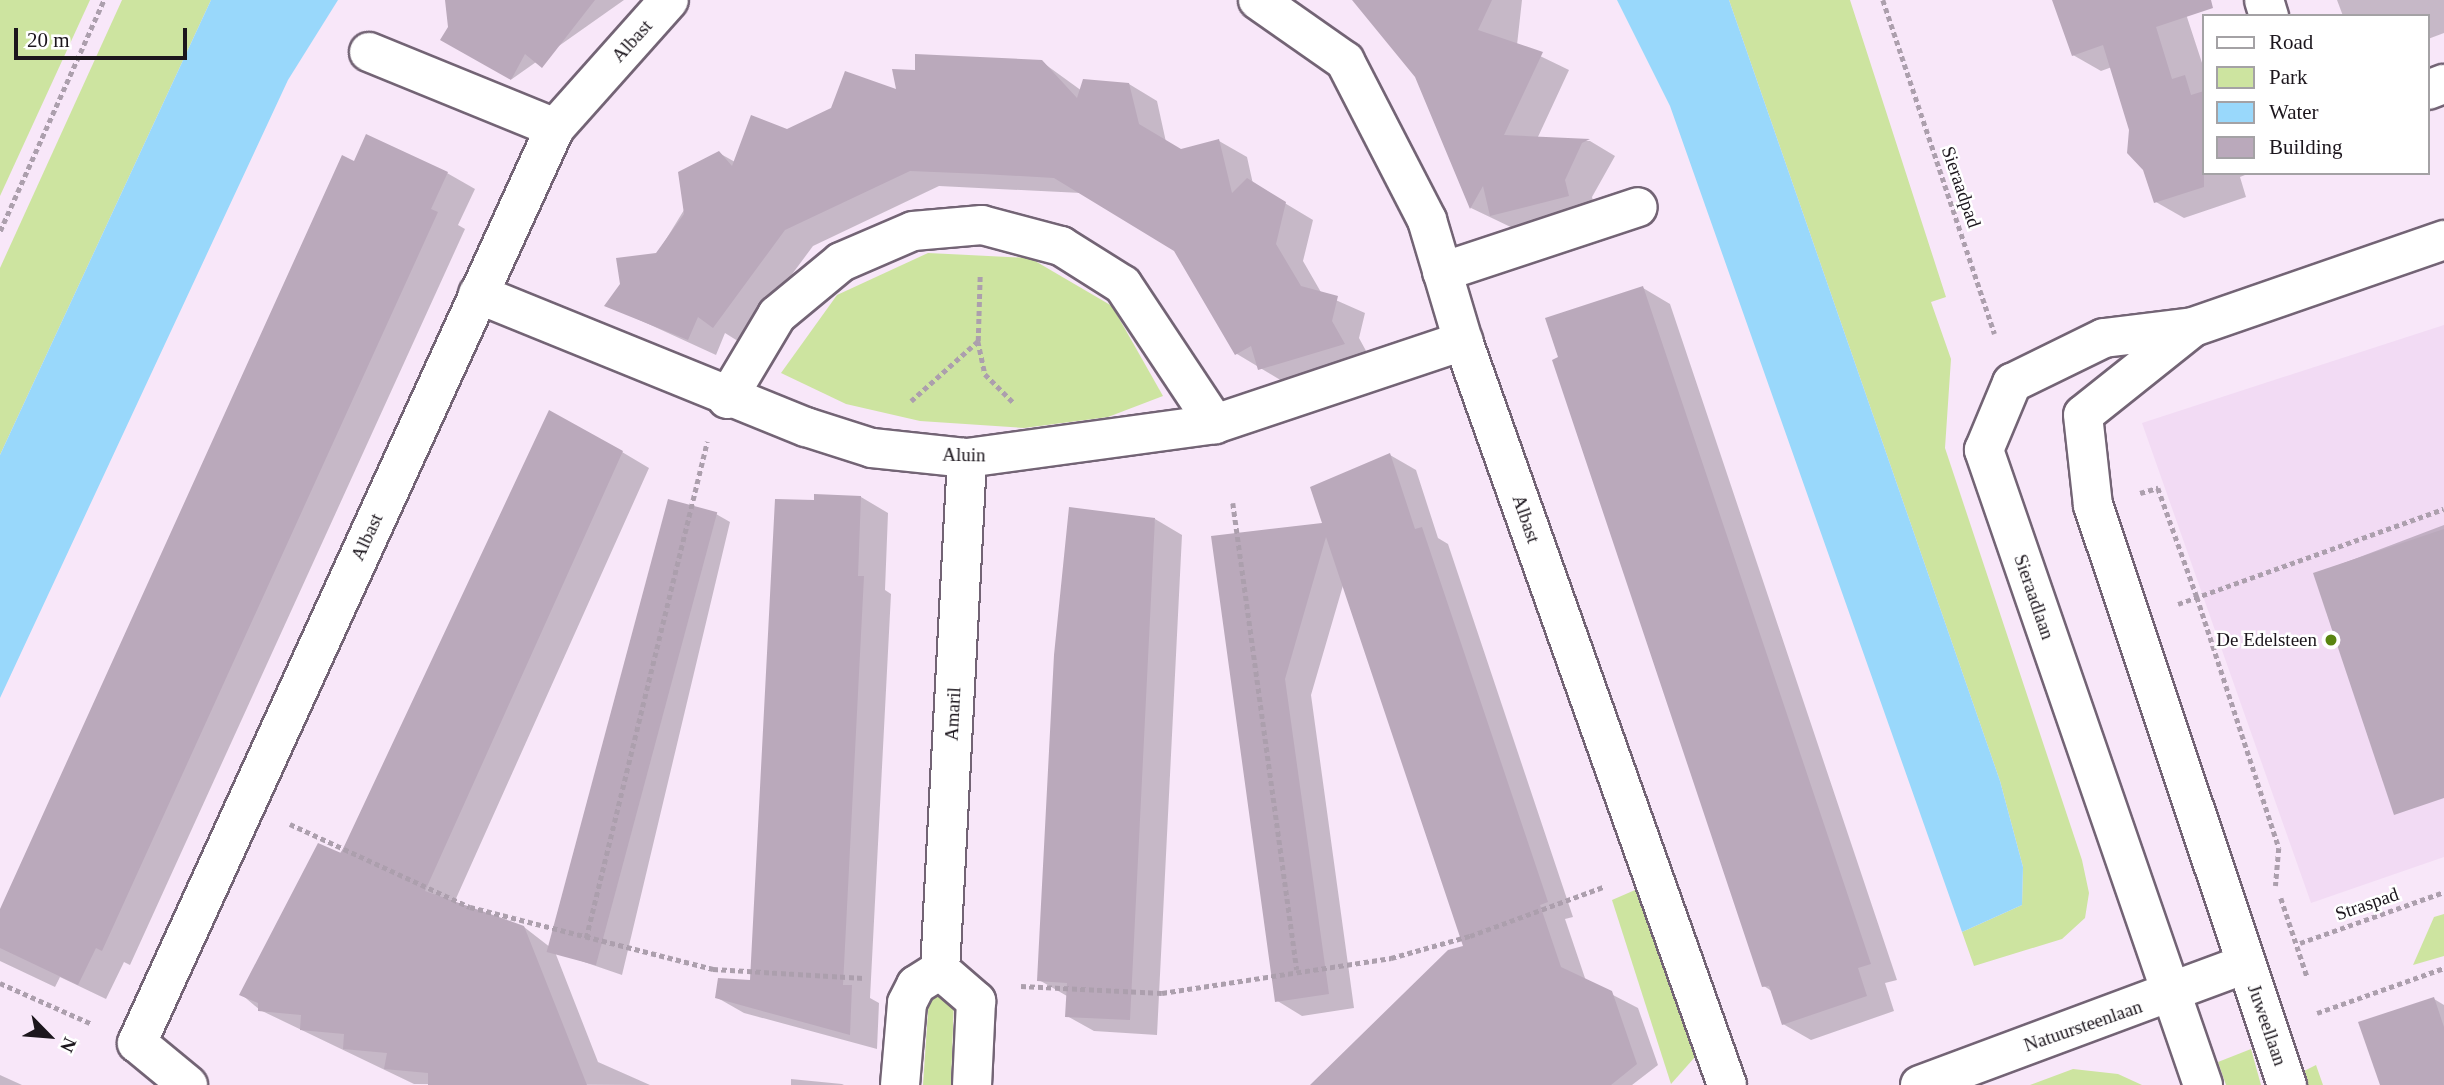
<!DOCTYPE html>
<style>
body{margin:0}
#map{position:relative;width:2444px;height:1085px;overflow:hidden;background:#f8e7f9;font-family:"Times New Roman",serif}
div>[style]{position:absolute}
.built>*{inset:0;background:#f2dbf4}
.green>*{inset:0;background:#cde4a0}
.water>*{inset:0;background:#99d8fb}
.shadow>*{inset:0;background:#0003}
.building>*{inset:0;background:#baa9bb;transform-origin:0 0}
.path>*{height:4.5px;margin-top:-2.25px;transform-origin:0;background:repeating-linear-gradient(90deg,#ac9fad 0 5px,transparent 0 8.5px)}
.roads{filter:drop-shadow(2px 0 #736475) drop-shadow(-2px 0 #736475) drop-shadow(0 2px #736475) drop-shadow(0 -2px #736475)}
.minor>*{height:38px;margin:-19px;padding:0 19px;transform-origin:19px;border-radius:19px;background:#fff}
.dots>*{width:19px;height:19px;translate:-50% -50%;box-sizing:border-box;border:4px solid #fff;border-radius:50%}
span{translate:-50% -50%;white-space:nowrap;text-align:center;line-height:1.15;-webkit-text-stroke:5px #fff;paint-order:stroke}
.street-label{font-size:19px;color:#1c161d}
.poi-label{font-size:19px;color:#1c161d}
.right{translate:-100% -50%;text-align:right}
.legend{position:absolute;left:2202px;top:14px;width:228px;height:161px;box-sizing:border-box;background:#fff;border:2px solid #a4a2a5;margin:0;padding:9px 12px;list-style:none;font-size:21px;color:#1c161d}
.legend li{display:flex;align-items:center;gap:14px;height:35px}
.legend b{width:35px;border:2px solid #a4a2a5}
.north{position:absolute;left:14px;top:1001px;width:70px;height:70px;-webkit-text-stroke:5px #fff;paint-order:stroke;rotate:115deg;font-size:19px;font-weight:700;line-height:28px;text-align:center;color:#1c161d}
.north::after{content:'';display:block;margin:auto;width:24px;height:32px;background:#1c161d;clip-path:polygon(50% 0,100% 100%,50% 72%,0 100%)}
.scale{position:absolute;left:14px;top:28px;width:173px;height:32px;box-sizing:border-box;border:4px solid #1c161d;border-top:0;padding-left:9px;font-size:21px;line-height:24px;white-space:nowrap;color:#1c161d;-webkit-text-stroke:5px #fff;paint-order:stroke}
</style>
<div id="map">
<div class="built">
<i style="clip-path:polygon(2444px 325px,2444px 857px,2311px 903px,2142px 423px)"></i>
</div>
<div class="green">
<i style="clip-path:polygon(0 0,90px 0,0 196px)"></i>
<i style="clip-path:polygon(122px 0,211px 0,0 455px,0 268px)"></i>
<i style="clip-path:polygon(1729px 0,1850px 0,1946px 297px,1931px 302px,1951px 359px,1945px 448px,2082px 860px,2089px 893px,2085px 918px,2062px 939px,1974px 966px,1962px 932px,2022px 905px,2023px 867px,2000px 781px)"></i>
<i style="clip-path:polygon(928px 253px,1030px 258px,1112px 306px,1163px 396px,1108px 417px,1024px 428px,920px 421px,846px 404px,781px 373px,837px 295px)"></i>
<i style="clip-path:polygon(1642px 887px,1695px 1057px,1671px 1084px,1612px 900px)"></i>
<i style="clip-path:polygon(2444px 914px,2444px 956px,2413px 965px,2434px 917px)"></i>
<i style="clip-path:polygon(937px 987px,954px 998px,951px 1085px,923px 1085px,929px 997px)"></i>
<i style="clip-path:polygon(2251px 1049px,2261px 1085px,2226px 1085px,2218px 1062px)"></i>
<i style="clip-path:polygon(2316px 1065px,2323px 1085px,2304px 1085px,2300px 1073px)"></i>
<i style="clip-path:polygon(2073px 1069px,2118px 1074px,2142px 1085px,2030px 1085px)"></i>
</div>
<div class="water">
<i style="clip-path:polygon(211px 0,338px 0,288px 80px,0 698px,0 455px)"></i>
<i style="clip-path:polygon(1617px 0,1729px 0,2000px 781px,2023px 867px,2022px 905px,1962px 932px,1670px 106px)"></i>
</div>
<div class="shadow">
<i style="clip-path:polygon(446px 0,624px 0,512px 79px,443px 40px,450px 28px)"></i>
<i style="clip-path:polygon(1354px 0,1522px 0,1517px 45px,1569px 70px,1537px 139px,1590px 141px,1615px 156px,1592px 197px,1596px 212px,1519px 231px,1471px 208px,1417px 77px)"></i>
<i style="clip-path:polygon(2068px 0,2204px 0,2185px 11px,2204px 69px,2204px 173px,2250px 173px,2240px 177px,2246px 197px,2184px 218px,2156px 202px,2112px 67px,2101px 71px,2073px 55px)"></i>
<i style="clip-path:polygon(2337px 0,2444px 0,2444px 33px,2428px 39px,2428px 16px,2343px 16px)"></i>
<i style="clip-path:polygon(1042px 62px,1082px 91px,1129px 84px,1157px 101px,1166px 142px,1181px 151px,1219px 141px,1247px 157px,1253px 184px,1313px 220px,1303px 261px,1322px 294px,1365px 313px,1359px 338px,1371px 360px,1287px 384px,1237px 354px,1175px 250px,1081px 193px,939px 186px,813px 246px,741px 343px,725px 333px,716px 355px,607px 305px,657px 254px,719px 153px,735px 162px,787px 131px,898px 92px,916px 72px)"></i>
<i style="clip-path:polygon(354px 163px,447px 173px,475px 189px,458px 225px,465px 229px,130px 965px,124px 962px,106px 999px,60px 977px,55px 987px,0 961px,0 911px)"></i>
<i style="clip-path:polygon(1643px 288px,1670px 304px,1897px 980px,1885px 983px,1894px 1011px,1811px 1040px,1783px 1024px,1773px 992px,1764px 986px)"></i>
<i style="clip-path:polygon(622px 452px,649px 468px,454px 903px,524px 927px,555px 951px,716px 514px,730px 522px,622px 975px,555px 952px,598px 1062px,650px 1085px,414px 1084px,260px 1010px,241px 994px)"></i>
<i style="clip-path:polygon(1390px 455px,1416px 470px,1438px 538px,1448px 544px,1573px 917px,1565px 919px,1586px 981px,1638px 1008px,1658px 1065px,1632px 1085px,1312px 1085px,1466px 947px,1344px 582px,1311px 695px,1354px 1008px,1302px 1016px,1276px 1000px,1213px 537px,1324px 524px)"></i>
<i style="clip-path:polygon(815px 495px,861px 497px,888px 513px,885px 590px,891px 594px,870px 998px,879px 1003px,877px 1049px,744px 1013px,716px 997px,752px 981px)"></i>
<i style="clip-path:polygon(1155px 519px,1182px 535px,1157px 1035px,1094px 1031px,1067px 1016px,1067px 996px,1039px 980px)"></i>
<i style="clip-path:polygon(2444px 525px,2444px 765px,2315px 574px)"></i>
<i style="clip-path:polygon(2434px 999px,2444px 1005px,2444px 1085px,2382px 1085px)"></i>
<i style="clip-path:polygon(0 1075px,22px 1085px,0 1085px)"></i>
<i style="clip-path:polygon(791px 1079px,842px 1084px,844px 1085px,791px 1085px)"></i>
</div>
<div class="building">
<i style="clip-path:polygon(445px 0,595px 0,542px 68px,525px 54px,511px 80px,440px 40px,448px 27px)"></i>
<i style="clip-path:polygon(1352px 0,1492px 0,1478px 30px,1543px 52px,1504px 135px,1590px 139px,1582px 143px,1565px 180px,1569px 196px,1490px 216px,1483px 186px,1470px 209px,1415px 77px)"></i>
<i style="clip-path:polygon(2052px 0,2211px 0,2213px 8px,2156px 27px,2172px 79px,2185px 75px,2191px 95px,2204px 91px,2204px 187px,2154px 203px,2143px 170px,2127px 153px,2129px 130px,2103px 45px,2072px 56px)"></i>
<i style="clip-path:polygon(915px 54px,1042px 60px,1077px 98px,1083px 79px,1129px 83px,1139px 124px,1181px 149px,1219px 139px,1232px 193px,1247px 178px,1286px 202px,1276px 244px,1301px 286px,1338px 296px,1332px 321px,1345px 344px,1258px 370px,1251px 346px,1235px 355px,1174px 251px,1054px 178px,983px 174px,910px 171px,785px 230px,713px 328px,698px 317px,688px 340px,604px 306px,620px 284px,616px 258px,656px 253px,684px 214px,678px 172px,719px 151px,732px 166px,751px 115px,787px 129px,831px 108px,845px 71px,896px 89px,892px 69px,915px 70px)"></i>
<i style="clip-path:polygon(366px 134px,448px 172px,431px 209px,438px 212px,102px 951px,96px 948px,78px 985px,0 948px,0 909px,342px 155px,354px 161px)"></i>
<i style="clip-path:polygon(1643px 286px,1871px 964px,1858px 968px,1867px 996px,1782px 1025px,1769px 986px,1762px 987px,1552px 360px,1558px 357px,1545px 318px)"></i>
<i style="clip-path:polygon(549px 410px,623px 451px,425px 891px,524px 926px,587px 1085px,428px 1085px,428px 1073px,384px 1069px,387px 1053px,343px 1049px,344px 1034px,300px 1030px,301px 1015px,258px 1011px,258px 1003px,239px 995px,318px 843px,341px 853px)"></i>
<i style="clip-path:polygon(1390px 453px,1415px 529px,1422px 527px,1548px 902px,1540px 905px,1561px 967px,1612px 991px,1637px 1064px,1611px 1085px,1310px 1085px,1448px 950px,1463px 946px,1326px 537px,1285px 679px,1329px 994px,1275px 1002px,1211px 536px,1322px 523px,1310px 487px)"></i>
<i style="clip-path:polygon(814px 494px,861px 496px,858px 576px,864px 576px,843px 985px,852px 985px,850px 1035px,715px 998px,718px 978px,750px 980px,775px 499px,814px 500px)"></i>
<i style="left:668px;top:499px;width:51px;height:469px;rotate:15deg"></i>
<i style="clip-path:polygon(1069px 507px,1155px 518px,1130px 1020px,1065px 1017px,1067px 983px,1037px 981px,1054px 655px)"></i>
<i style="clip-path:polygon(2444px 529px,2444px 798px,2394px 815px,2313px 573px)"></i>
<i style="clip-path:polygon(2434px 997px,2444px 1027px,2444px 1085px,2380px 1085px,2358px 1022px)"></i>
</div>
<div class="path">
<i style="left:1883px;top:0;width:352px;rotate:71.5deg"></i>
<i style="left:0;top:231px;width:253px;rotate:-65.8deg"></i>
<i style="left:978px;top:341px;width:66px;rotate:-88.3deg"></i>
<i style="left:911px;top:401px;width:90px;rotate:-41.8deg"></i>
<i style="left:978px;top:341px;width:34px;rotate:78deg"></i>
<i style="left:985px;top:374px;width:40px;rotate:45deg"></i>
<i style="left:2140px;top:493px;width:19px;rotate:-16deg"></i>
<i style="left:2158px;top:488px;width:116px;rotate:70.3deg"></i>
<i style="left:2197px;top:597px;width:264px;rotate:71.9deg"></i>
<i style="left:2279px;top:848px;width:38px;rotate:95deg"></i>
<i style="left:1233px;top:503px;width:471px;rotate:82.2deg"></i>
<i style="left:2178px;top:604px;width:282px;rotate:-19.7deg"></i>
<i style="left:290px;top:824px;width:198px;rotate:24.8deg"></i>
<i style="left:470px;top:907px;width:251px;rotate:14.3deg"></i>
<i style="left:713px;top:969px;width:151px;rotate:3.4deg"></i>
<i style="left:2281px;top:898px;width:82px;rotate:71.6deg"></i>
<i style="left:586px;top:938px;width:511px;rotate:-76.29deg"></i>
<i style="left:2300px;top:943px;width:153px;rotate:-19.5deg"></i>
<i style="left:0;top:983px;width:101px;rotate:24deg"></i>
<i style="left:1021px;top:986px;width:141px;rotate:2.8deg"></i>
<i style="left:1162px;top:993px;width:232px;rotate:-8.7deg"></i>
<i style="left:1391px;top:958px;width:82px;rotate:-15.6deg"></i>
<i style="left:1470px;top:936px;width:142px;rotate:-20.2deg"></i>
<i style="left:2317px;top:1013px;width:135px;rotate:-19.5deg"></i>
</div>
<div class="roads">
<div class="minor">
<i style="left:1258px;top:0;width:106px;rotate:35deg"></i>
<i style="left:1345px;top:61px;width:179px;rotate:62.7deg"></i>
<i style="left:1427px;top:220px;width:126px;rotate:73.4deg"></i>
<i style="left:1463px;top:341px;width:789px;rotate:70.46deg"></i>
<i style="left:2264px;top:0;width:17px;rotate:73deg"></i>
<i style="left:369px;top:52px;width:201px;rotate:22.2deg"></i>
<i style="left:2428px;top:90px;width:17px;rotate:-21deg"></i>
<i style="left:1442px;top:272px;width:206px;rotate:-18.3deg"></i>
<i style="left:478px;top:294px;width:354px;rotate:22.1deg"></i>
<i style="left:806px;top:427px;width:69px;rotate:17.7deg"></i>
<i style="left:872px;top:448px;width:96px;rotate:6deg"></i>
<i style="left:967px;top:458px;width:250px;rotate:-7.8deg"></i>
<i style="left:1215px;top:424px;width:262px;rotate:-18.5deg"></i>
<i style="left:2192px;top:328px;width:139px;rotate:141.4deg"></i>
<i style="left:2083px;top:415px;width:91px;rotate:83.7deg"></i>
<i style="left:2093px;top:505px;width:612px;rotate:71.51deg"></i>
<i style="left:727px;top:399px;width:98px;rotate:-59.2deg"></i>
<i style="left:777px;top:315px;width:83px;rotate:-39.6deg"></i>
<i style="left:841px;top:262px;width:78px;rotate:-23.3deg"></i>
<i style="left:913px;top:231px;width:69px;rotate:-5deg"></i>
<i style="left:982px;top:225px;width:82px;rotate:14.9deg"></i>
<i style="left:1061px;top:246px;width:73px;rotate:32.2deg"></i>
<i style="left:1123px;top:285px;width:167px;rotate:56.5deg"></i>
<i style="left:940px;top:970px;width:48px;rotate:40.7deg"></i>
<i style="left:976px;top:1001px;width:84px;rotate:92.7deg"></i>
<i style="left:188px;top:1085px;width:66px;rotate:-140.5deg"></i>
<i style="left:137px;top:1043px;width:1006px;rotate:-65.45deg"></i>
<i style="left:555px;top:128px;width:171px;rotate:-48.3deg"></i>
<i style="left:900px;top:1085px;width:82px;rotate:-85.1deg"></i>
<i style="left:907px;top:1003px;width:20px;rotate:-63deg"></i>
<i style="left:916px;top:985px;width:28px;rotate:-32deg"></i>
<i style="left:940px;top:970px;width:513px;rotate:-86.98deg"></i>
<i style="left:1920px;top:1085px;width:348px;rotate:-20.4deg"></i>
<i style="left:2203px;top:1085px;width:672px;rotate:-109.03deg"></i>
<i style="left:1984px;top:450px;width:73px;rotate:-67.3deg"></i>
<i style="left:2012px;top:383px;width:102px;rotate:-26.1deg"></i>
<i style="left:2104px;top:338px;width:90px;rotate:-7deg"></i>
<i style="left:2193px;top:327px;width:266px;rotate:-19.1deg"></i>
</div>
</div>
<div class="dots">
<i style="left:2331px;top:640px;background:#598410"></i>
</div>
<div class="street-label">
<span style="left:632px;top:41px;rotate:-48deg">Albast</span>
<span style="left:1961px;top:187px;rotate:71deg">Sieraadpad</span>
<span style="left:964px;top:455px;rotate:1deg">Aluin</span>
<span style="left:1526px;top:519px;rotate:71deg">Albast</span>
<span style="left:367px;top:537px;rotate:-65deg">Albast</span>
<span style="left:2034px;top:597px;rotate:71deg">Sieraadlaan</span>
<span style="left:953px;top:714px;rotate:-87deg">Amaril</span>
<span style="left:2367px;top:904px;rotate:-19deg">Straspad</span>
<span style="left:2267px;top:1025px;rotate:71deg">Juweellaan</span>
<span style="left:2083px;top:1026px;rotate:-19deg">Natuursteenlaan</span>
</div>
<div class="poi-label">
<span class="right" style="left:2317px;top:640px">De Edelsteen</span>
</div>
<ul class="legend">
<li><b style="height:9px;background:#fff"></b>Road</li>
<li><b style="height:19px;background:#cde4a0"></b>Park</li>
<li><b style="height:19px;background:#99d8fb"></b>Water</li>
<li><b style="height:19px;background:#baa9bb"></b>Building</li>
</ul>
<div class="north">N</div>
<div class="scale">20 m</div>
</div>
